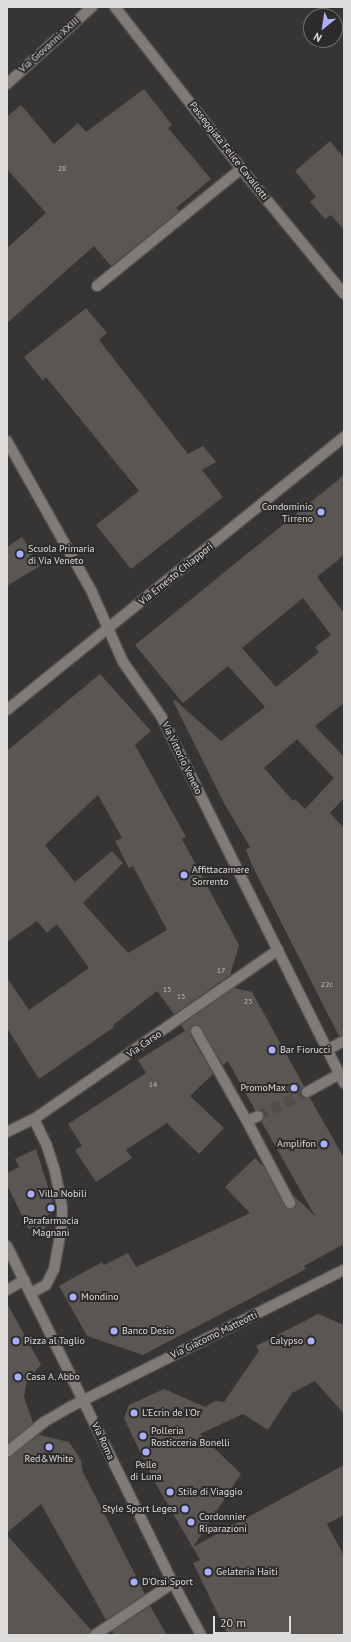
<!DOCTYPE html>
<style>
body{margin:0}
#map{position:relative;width:351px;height:1642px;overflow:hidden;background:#373533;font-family:"PT Sans",sans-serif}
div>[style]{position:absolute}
.building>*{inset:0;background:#595654}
.minor-tunnel>*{height:10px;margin-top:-5px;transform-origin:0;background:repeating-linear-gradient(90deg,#504e4c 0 10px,transparent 0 15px)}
.roads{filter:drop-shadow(1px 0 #555351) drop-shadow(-1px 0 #555351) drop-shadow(0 1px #555351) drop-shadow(0 -1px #555351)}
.minor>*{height:10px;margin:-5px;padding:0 5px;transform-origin:5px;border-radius:5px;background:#7e7b79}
.dots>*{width:11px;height:11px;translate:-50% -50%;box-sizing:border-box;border:2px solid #2d2b29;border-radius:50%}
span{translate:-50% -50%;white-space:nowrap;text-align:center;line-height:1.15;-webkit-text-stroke:4px #2d2b29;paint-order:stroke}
.number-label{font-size:8px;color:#bebbba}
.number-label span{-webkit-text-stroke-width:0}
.street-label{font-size:10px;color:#dfdddc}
.poi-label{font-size:10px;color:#dfdddc}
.right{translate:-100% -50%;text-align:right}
.left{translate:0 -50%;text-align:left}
.frame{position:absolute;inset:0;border:8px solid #dfdddc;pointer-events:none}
.north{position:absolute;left:303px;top:8px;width:40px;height:40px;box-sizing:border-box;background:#2d2b29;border:1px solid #747271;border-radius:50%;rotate:210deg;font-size:11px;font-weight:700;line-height:16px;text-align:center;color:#dfdddc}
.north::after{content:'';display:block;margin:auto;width:14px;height:18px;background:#aab0fc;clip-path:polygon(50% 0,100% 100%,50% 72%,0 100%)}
.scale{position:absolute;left:213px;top:1616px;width:78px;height:18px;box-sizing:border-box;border:2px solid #dfdddc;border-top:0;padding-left:5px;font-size:12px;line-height:14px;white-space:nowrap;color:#dfdddc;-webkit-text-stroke:3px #2d2b29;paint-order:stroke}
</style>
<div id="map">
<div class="building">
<i style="clip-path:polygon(144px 89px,172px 125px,168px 128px,211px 179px,176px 208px,179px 211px,111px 266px,94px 246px,7px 323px,7px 248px,46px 213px,7px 169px,7px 117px,21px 105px,54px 144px,78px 123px,86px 132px)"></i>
<i style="clip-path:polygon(330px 141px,344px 158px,344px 230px,331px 215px,325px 219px,310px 202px,316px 197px,295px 171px)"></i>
<i style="clip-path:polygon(86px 308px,107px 333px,99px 340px,188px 454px,203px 446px,216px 462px,202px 470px,223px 497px,131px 569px,96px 525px,139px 491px,46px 377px,43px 381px,24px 357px)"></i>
<i style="clip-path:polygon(evenodd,344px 475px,344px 555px,317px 577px,344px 613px,344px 703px,315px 726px,344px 757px,344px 798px,330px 813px,344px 828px,344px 1035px,339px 1036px,252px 865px,246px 850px,250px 847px,225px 805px,173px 701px,175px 700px,221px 741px,265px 707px,228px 666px,183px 703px,135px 645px,344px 475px,303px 598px,331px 635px,315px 647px,319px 652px,276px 687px,242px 648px,303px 598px,344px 475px,297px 739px,334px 778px,305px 809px,295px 799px,293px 801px,264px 768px,297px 739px)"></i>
<i style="clip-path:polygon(22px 537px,40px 566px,7px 586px,7px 547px)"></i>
<i style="clip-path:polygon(evenodd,100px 674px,151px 731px,135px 745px,186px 837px,182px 839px,239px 945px,230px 975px,174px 1014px,157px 991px,113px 1025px,114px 1027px,39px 1079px,7px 1028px,7px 978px,29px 1010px,89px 968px,57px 924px,47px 933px,37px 921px,7px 942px,7px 751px,100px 674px,98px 795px,122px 838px,115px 841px,129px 868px,133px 866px,167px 930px,128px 953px,83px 903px,123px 863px,112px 851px,75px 882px,45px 845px,98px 795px)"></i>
<i style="clip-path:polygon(234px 988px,252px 992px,304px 1086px,301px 1095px,310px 1098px,344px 1158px,344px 1244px,304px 1266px,306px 1269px,143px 1355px,87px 1336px,59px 1286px,102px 1262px,104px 1265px,128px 1253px,136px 1267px,250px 1213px,225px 1187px,255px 1158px,264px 1167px,286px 1208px,290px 1209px,296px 1206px,293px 1195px,315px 1216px,261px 1121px,264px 1113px,255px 1110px,228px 1061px,223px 1065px,199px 1025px,192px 1026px,190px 1034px,213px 1074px,190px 1096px,224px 1128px,199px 1154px,167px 1123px,126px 1150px,132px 1158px,96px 1182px,75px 1150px,82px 1146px,68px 1124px,146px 1073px,138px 1060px,185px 1031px,181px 1025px)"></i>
<i style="clip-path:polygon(36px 1149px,53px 1203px,53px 1212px,48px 1215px,45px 1229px,39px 1232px,28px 1228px,7px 1185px,7px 1173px,19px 1167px,15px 1159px)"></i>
<i style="clip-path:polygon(7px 1303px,41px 1365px,27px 1380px,24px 1397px,33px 1423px,7px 1444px)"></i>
<i style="clip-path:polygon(318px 1314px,344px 1325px,344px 1414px,315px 1381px,292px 1393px,268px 1430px,243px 1414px,200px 1434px,241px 1474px,193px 1547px,344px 1465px,344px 1515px,327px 1524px,344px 1556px,344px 1635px,228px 1635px,193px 1563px,200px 1560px,153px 1479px,124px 1418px,129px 1405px,164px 1389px,205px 1407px,215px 1401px,224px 1402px,259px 1351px,256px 1346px)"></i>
<i style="clip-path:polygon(39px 1435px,69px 1442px,81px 1460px,83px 1472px,145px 1594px,106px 1620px,41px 1504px,7px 1533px,7px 1458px)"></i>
<i style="clip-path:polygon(7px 1535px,91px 1630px,89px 1635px,7px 1635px)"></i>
<i style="clip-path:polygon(150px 1606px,167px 1635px,114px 1635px,112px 1631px)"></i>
</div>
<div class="minor-tunnel">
<i style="left:258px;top:1116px;width:55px;rotate:-26.1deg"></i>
</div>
<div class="roads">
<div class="minor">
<i style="left:115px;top:7px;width:216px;rotate:52deg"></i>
<i style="left:248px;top:177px;width:151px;rotate:50.6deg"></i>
<i style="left:7px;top:84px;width:115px;rotate:-42.2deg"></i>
<i style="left:97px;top:286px;width:186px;rotate:-39.1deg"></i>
<i style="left:7px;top:441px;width:171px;rotate:60.6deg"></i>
<i style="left:91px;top:590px;width:79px;rotate:66deg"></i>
<i style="left:123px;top:662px;width:66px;rotate:54.9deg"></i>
<i style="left:161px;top:716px;width:410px;rotate:63.5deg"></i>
<i style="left:7px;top:710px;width:434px;rotate:-39deg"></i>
<i style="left:196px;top:1031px;width:103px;rotate:60.5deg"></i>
<i style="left:247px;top:1121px;width:12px;rotate:-24deg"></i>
<i style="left:327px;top:1050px;width:19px;rotate:-28deg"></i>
<i style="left:307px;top:1092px;width:37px;rotate:-29deg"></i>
<i style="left:247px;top:1121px;width:93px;rotate:62.3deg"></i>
<i style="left:7px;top:1132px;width:30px;rotate:-26deg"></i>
<i style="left:34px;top:1119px;width:297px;rotate:-34.7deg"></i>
<i style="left:7px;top:1246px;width:376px;rotate:63.8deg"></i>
<i style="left:173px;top:1583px;width:59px;rotate:61.7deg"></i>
<i style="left:7px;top:1290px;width:20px;rotate:-30deg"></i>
<i style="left:31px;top:1293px;width:17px;rotate:-28deg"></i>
<i style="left:46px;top:1285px;width:18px;rotate:-63deg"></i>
<i style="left:54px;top:1269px;width:45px;rotate:-79.7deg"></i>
<i style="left:62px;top:1225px;width:18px;rotate:-90deg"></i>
<i style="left:62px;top:1207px;width:37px;rotate:-101deg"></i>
<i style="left:55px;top:1171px;width:26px;rotate:-108deg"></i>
<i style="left:47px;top:1146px;width:30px;rotate:-116deg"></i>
<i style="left:7px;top:1452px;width:48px;rotate:-39deg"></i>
<i style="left:44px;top:1422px;width:30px;rotate:-30deg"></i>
<i style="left:70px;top:1407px;width:306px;rotate:-26.6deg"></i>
<i style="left:95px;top:1635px;width:94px;rotate:-33.7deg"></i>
</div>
</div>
<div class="dots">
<i style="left:321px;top:512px;background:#aab0fc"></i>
<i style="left:20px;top:554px;background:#aab0fc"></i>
<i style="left:184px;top:875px;background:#aab0fc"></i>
<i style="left:272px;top:1050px;background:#aab0fc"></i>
<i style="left:294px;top:1088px;background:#aab0fc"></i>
<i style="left:324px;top:1144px;background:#aab0fc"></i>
<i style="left:31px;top:1194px;background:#aab0fc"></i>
<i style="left:51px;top:1208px;background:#aab0fc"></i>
<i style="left:73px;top:1297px;background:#aab0fc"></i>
<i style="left:114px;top:1331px;background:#aab0fc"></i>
<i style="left:16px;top:1341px;background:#aab0fc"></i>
<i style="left:311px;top:1341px;background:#aab0fc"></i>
<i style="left:18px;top:1377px;background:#aab0fc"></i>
<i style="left:134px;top:1413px;background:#aab0fc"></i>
<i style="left:143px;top:1436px;background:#aab0fc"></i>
<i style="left:49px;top:1447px;background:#aab0fc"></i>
<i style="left:146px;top:1452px;background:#aab0fc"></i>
<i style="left:170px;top:1492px;background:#aab0fc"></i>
<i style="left:185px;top:1509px;background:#aab0fc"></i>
<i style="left:191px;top:1522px;background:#aab0fc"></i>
<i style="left:208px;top:1572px;background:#aab0fc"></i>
<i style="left:134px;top:1582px;background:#aab0fc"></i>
</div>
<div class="number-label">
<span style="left:62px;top:169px">28</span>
<span style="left:221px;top:971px">17</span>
<span style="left:327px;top:985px">22c</span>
<span style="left:167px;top:990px">15</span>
<span style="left:181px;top:997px">15</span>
<span style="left:248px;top:1002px">23</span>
<span style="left:153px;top:1085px">14</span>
</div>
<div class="street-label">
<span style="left:49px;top:45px;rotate:-42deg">Via Giovanni XXIII</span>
<span style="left:229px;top:151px;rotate:52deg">Passeggiata Felice Cavallotti</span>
<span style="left:176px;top:574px;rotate:-39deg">Via Ernesto Chiappori</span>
<span style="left:182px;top:758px;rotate:64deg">Via Vittorio Veneto</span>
<span style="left:144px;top:1044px;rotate:-35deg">Via Carso</span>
<span style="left:214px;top:1335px;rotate:-26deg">Via Giacomo Matteotti</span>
<span style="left:103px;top:1441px;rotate:65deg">Via Roma</span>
</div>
<div class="poi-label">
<span class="right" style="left:313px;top:512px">Condominio<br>Tirreno</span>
<span class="left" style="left:28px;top:554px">Scuola Primaria<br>di Via Veneto</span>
<span class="left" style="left:192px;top:875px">Affittacamere<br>Sorrento</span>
<span class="left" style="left:280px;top:1050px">Bar Fiorucci</span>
<span class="right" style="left:286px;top:1088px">PromoMax</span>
<span class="right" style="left:316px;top:1144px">Amplifon</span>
<span class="left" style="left:39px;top:1194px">Villa Nobili</span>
<span style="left:51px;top:1226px">Parafarmacia<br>Magnani</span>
<span class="left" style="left:81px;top:1297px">Mondino</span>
<span class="left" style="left:122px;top:1331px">Banco Desio</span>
<span class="left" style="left:24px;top:1341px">Pizza al Taglio</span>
<span class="right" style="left:303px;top:1341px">Calypso</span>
<span class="left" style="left:26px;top:1377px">Casa A. Abbo</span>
<span class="left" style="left:142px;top:1413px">L'Ecrin de l'Or</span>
<span class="left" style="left:151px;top:1436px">Polleria<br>Rosticceria Bonelli</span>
<span style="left:49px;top:1459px">Red&amp;White</span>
<span style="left:146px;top:1470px">Pelle<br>di Luna</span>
<span class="left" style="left:178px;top:1492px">Stile di Viaggio</span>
<span class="right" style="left:177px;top:1509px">Style Sport Legea</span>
<span class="left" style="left:199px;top:1522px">Cordonnier<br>Riparazioni</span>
<span class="left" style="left:216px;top:1572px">Gelateria Haiti</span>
<span class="left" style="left:142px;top:1582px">D'Orsi Sport</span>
</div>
<div class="frame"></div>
<div class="north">N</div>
<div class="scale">20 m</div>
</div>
